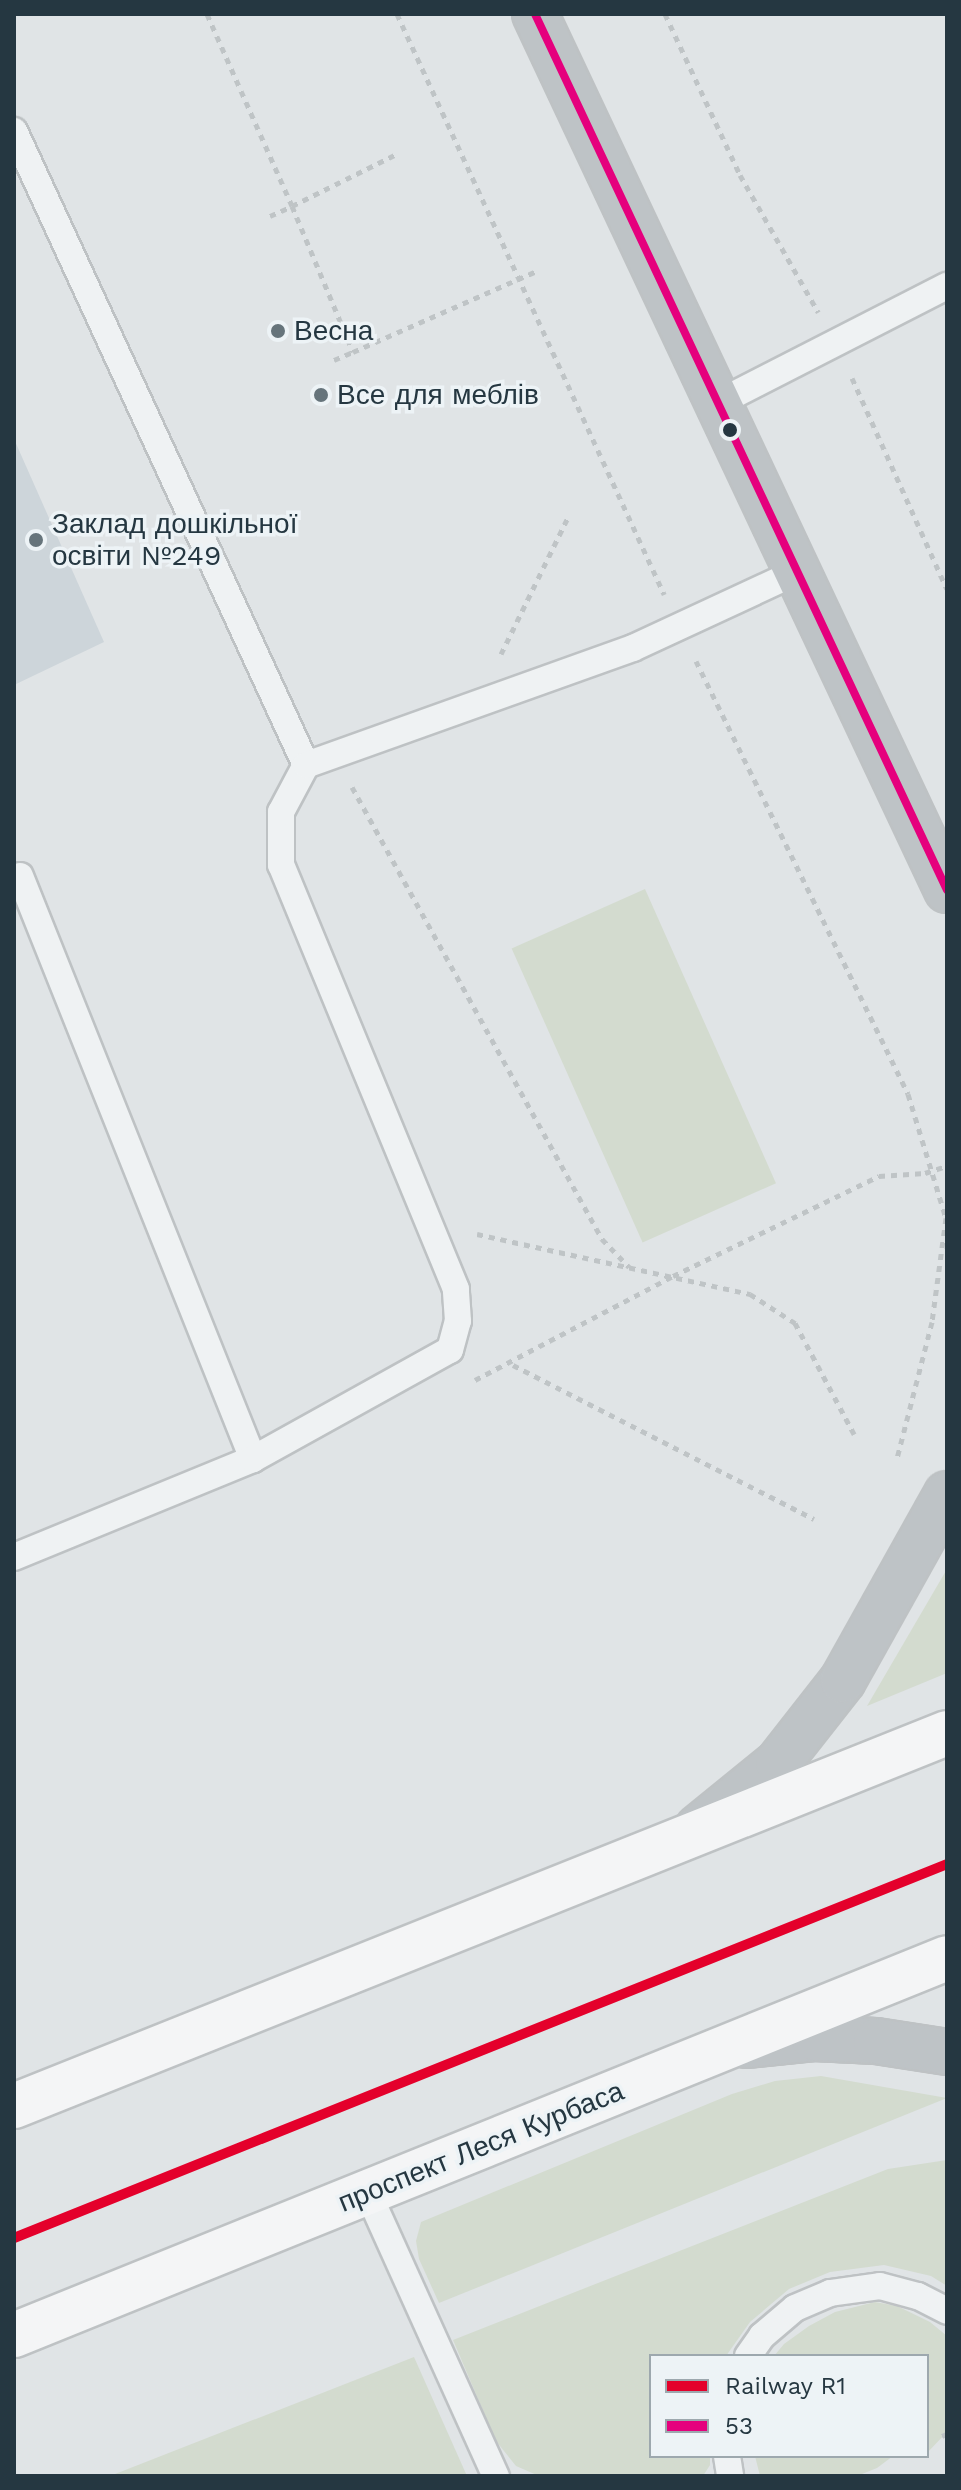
<!DOCTYPE html>
<meta charset="utf-8">
<style>
body{margin:0}
#map{position:relative;width:961px;height:2490px;overflow:hidden;background:#e0e4e6;font-family:"Work Sans",sans-serif}
div>[style]{position:absolute}
.built>*{inset:0;background:#cdd5da}
.green>*{inset:0;background:#d3dbcf;transform-origin:0 0}
.path>*{height:5px;margin-top:-2.5px;transform-origin:0;background:repeating-linear-gradient(90deg,#bfc4c6 0 6px,transparent 0 12px)}
.roads{filter:drop-shadow(2px 0 #bec2c4) drop-shadow(-2px 0 #bec2c4) drop-shadow(0 2px #bec2c4) drop-shadow(0 -2px #bec2c4)}
.lane>*{height:26px;margin:-13px;padding:0 13px;transform-origin:13px;border-radius:13px;background:#eff2f3}
.secondary>*{height:44px;margin:-22px;padding:0 22px;transform-origin:22px;border-radius:22px;background:#bec3c6}
.primary>*{height:44px;margin:-22px;padding:0 22px;transform-origin:22px;border-radius:22px;background:#f4f5f6}
.bus-1>*{height:8px;margin:-4px;padding:0 4px;transform-origin:4px;border-radius:4px;background:#e5007d}
.rail-1>*{height:10px;margin:-5px;padding:0 5px;transform-origin:5px;border-radius:5px;background:#e4002b}
.dots>*{width:22px;height:22px;translate:-50% -50%;box-sizing:border-box;border:4px solid #edf3f6;border-radius:50%}
span{translate:-50% -50%;white-space:nowrap;text-align:center;line-height:1.15;-webkit-text-stroke:7px #edf3f6;paint-order:stroke}
.poi-label{font-size:28px;color:#253741}
.left{translate:0 -50%;text-align:left}
.street-label{font-size:28px;color:#253741}
.frame{position:absolute;inset:0;border:16px solid #253741;pointer-events:none}
.legend{position:absolute;left:649px;top:2354px;width:280px;height:104px;box-sizing:border-box;background:#edf3f6;border:2px solid #9da8ae;margin:0;padding:10px 14px;list-style:none;font-size:24px;color:#253741}
.legend li{display:flex;align-items:center;gap:16px;height:40px}
.legend b{width:40px;border:2px solid #9da8ae}
</style>
<div id="map">
<div class="built">
<i style="clip-path:polygon(14px 439px,104px 642px,14px 685px)"></i>
</div>
<div class="green">
<i style="left:645px;top:889px;width:322px;height:146px;rotate:66deg"></i>
<i style="clip-path:polygon(947px 1569px,947px 1673px,867px 1706px)"></i>
<i style="clip-path:polygon(821px 2076px,947px 2098px,439px 2303px,419px 2259px,416px 2241px,421px 2222px,732px 2094px,775px 2081px)"></i>
<i style="clip-path:polygon(947px 2160px,947px 2286px,931px 2276px,884px 2265px,830px 2272px,789px 2289px,750px 2322px,726px 2356px,651px 2356px,651px 2456px,710px 2456px,710px 2465px,703px 2476px,539px 2476px,516px 2466px,496px 2441px,453px 2340px,888px 2169px)"></i>
<i style="clip-path:polygon(875px 2302px,897px 2306px,930px 2322px,947px 2336px,947px 2432px,927px 2453px,927px 2356px,774px 2356px,784px 2344px,809px 2326px,835px 2312px)"></i>
<i style="clip-path:polygon(414px 2357px,467px 2476px,110px 2476px)"></i>
<i style="clip-path:polygon(755px 2456px,893px 2456px,877px 2468px,857px 2476px,760px 2476px)"></i>
</div>
<div class="path">
<i style="left:207px;top:14px;width:210px;rotate:66.1deg"></i>
<i style="left:292px;top:206px;width:119px;rotate:-26.4deg"></i>
<i style="left:397px;top:14px;width:639px;rotate:65.28deg"></i>
<i style="left:665px;top:14px;width:178px;rotate:65deg"></i>
<i style="left:740px;top:175px;width:158px;rotate:60.3deg"></i>
<i style="left:270px;top:216px;width:24px;rotate:-24deg"></i>
<i style="left:292px;top:206px;width:158px;rotate:67.3deg"></i>
<i style="left:353px;top:352px;width:201px;rotate:-23.8deg"></i>
<i style="left:334px;top:360px;width:21px;rotate:-23deg"></i>
<i style="left:852px;top:378px;width:231px;rotate:65.8deg"></i>
<i style="left:501px;top:654px;width:155px;rotate:-63.9deg"></i>
<i style="left:696px;top:661px;width:482px;rotate:63.9deg"></i>
<i style="left:908px;top:1094px;width:130px;rotate:73deg"></i>
<i style="left:946px;top:1218px;width:105px;rotate:97.7deg"></i>
<i style="left:932px;top:1322px;width:140px;rotate:104.4deg"></i>
<i style="left:352px;top:787px;width:517px;rotate:61.05deg"></i>
<i style="left:602px;top:1239px;width:39px;rotate:46deg"></i>
<i style="left:477px;top:1234px;width:280px;rotate:12.4deg"></i>
<i style="left:750px;top:1294px;width:54px;rotate:32.8deg"></i>
<i style="left:795px;top:1323px;width:126px;rotate:62deg"></i>
<i style="left:513px;top:1365px;width:338px;rotate:27.1deg"></i>
<i style="left:475px;top:1380px;width:224px;rotate:-27.7deg"></i>
<i style="left:673px;top:1276px;width:229px;rotate:-25.9deg"></i>
<i style="left:879px;top:1176px;width:46px;rotate:-3.7deg"></i>
<i style="left:925px;top:1173px;width:23px;rotate:-18deg"></i>
<i style="left:942px;top:2436px;width:5px;rotate:-22deg"></i>
</div>
<div class="roads">
<div class="lane">
<i style="left:14px;top:131px;width:698px;rotate:65.27deg"></i>
<i style="left:720px;top:402px;width:255px;rotate:-27.1deg"></i>
<i style="left:20px;top:876px;width:628px;rotate:68.22deg"></i>
<i style="left:14px;top:1557px;width:258px;rotate:-22.3deg"></i>
<i style="left:253px;top:1459px;width:225px;rotate:-29deg"></i>
<i style="left:450px;top:1350px;width:30px;rotate:-75deg"></i>
<i style="left:458px;top:1321px;width:32px;rotate:-94deg"></i>
<i style="left:456px;top:1289px;width:459px;rotate:-112.4deg"></i>
<i style="left:281px;top:865px;width:53px;rotate:-90deg"></i>
<i style="left:281px;top:812px;width:53px;rotate:-62deg"></i>
<i style="left:306px;top:765px;width:347px;rotate:-19.7deg"></i>
<i style="left:633px;top:648px;width:181px;rotate:-24.9deg"></i>
<i style="left:368px;top:2193px;width:311px;rotate:65.7deg"></i>
<i style="left:748px;top:2356px;width:24px;rotate:-55deg"></i>
<i style="left:762px;top:2336px;width:43px;rotate:-40.3deg"></i>
<i style="left:795px;top:2308px;width:38px;rotate:-23deg"></i>
<i style="left:830px;top:2293px;width:50px;rotate:-8deg"></i>
<i style="left:880px;top:2286px;width:39px;rotate:15deg"></i>
<i style="left:918px;top:2296px;width:33px;rotate:27deg"></i>
<i style="left:727px;top:2456px;width:20px;rotate:81deg"></i>
</div>
<div class="secondary">
<i style="left:535px;top:14px;width:968px;rotate:64.81deg"></i>
<i style="left:698px;top:1828px;width:103px;rotate:-39.1deg"></i>
<i style="left:778px;top:1763px;width:105px;rotate:-51.9deg"></i>
<i style="left:843px;top:1680px;width:213px;rotate:-60.8deg"></i>
<i style="left:746px;top:2045px;width:68px;rotate:-5.9deg"></i>
<i style="left:814px;top:2038px;width:62px;rotate:2.8deg"></i>
<i style="left:876px;top:2041px;width:72px;rotate:8.8deg"></i>
</div>
<div class="primary">
<i style="left:14px;top:2106px;width:1005px;rotate:-21.79deg"></i>
<i style="left:14px;top:2335px;width:1006px;rotate:-22deg"></i>
</div>
</div>
<div class="bus-1">
<i style="left:535px;top:14px;width:968px;rotate:64.81deg"></i>
</div>
<div class="rail-1">
<i style="left:14px;top:2238px;width:1005px;rotate:-21.84deg"></i>
</div>
<div class="dots">
<i style="left:278px;top:331px;background:#66747b"></i>
<i style="left:321px;top:395px;background:#66747b"></i>
<i style="left:730px;top:430px;background:#253741"></i>
<i style="left:36px;top:540px;background:#66747b"></i>
</div>
<div class="poi-label">
<span class="left" style="left:294px;top:331px">Весна</span>
<span class="left" style="left:337px;top:395px">Все для меблів</span>
<span class="left" style="left:52px;top:540px">Заклад дошкільної<br>освіти №249</span>
</div>
<div class="street-label">
<span style="left:481px;top:2147px;rotate:-22deg">проспект Леся Курбаса</span>
</div>
<div class="frame"></div>
<ul class="legend">
<li><b style="height:10px;background:#e4002b"></b>Railway R1</li>
<li><b style="height:10px;background:#e5007d"></b>53</li>
</ul>
</div>
